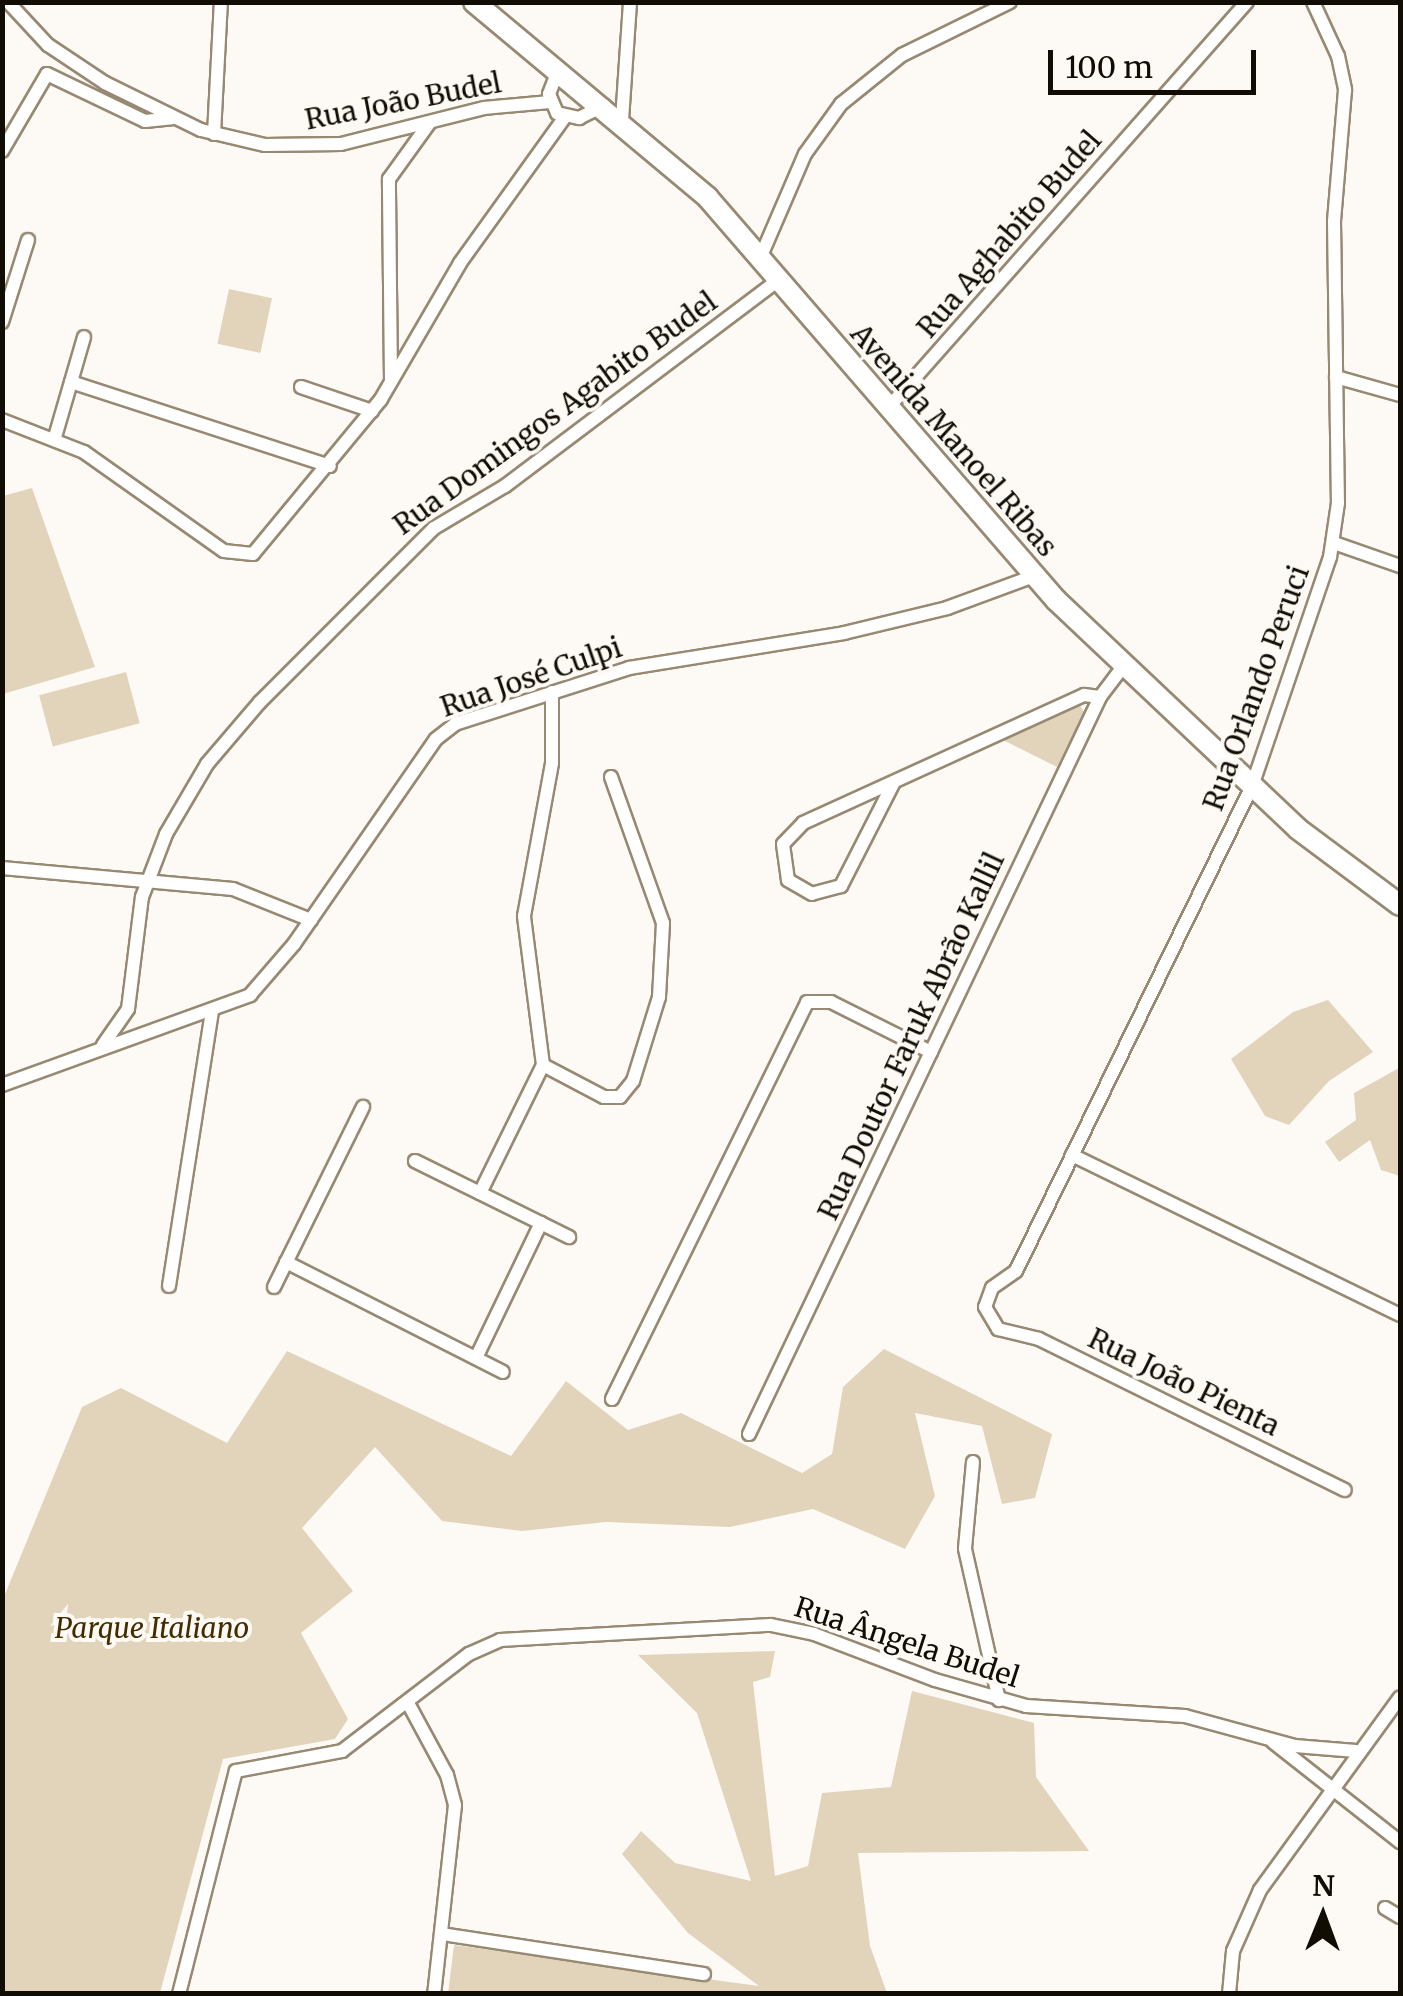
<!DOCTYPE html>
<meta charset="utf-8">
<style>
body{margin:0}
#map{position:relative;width:1403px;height:1996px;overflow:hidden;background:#fdfaf5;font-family:Merriweather,serif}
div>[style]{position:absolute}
.green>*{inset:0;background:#e2d4bb;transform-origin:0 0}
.roads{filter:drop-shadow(2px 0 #978972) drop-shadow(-2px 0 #978972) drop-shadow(0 2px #978972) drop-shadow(0 -2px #978972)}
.street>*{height:12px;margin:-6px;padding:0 6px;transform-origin:6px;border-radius:6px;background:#fff}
.primary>*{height:20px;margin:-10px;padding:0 10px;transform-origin:10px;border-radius:10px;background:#fff}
span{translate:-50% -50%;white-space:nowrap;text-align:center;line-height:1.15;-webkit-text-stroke:8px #fdfaf5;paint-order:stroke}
.street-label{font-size:28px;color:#110c04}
.park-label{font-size:28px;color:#432d00;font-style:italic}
.frame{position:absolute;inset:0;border:5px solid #110c04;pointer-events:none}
.north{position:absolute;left:1273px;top:1866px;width:100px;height:100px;-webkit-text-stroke:8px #fdfaf5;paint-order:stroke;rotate:1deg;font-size:28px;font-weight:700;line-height:40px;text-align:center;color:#110c04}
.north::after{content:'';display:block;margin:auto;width:35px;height:45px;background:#110c04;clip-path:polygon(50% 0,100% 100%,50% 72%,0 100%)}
.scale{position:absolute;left:1048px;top:50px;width:208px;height:45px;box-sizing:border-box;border:5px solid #110c04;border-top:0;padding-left:12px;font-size:30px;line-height:35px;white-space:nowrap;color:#110c04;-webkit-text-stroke:8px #fdfaf5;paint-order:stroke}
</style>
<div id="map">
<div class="green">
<i style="left:229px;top:289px;width:44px;height:56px;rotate:12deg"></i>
<i style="clip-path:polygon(32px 488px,95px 667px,3px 694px,3px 496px)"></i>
<i style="left:126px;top:672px;width:53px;height:90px;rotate:75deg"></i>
<i style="clip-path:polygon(1078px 702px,1084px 712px,1057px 767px,997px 737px)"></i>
<i style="clip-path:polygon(1328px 1000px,1373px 1052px,1329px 1081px,1289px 1125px,1265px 1116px,1231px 1059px,1293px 1012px)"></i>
<i style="clip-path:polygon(1399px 1068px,1400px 1176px,1381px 1170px,1370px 1140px,1339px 1162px,1325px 1142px,1356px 1120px,1354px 1093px)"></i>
<i style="clip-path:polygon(884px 1349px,1052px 1434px,1035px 1498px,1002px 1504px,982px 1426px,915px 1413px,935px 1496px,905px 1549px,813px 1509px,730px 1527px,606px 1522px,522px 1531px,442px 1521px,375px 1447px,302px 1528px,353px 1591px,301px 1633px,348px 1719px,335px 1739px,223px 1759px,160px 1993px,3px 1993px,3px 1599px,82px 1407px,121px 1388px,227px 1443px,287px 1351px,511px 1456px,566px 1381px,628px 1430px,681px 1413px,802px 1473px,832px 1454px,843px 1387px)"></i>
<i style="clip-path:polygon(775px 1651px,770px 1677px,753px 1682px,775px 1876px,808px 1866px,822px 1793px,891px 1787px,912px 1691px,1034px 1723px,1036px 1777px,1089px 1851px,858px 1853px,870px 1946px,887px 1993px,448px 1994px,454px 1945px,759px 1986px,688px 1933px,622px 1854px,641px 1831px,675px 1863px,751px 1881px,697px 1713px,638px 1655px)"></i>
</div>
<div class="roads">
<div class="street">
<i style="left:8px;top:2px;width:59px;rotate:47.1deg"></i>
<i style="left:48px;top:45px;width:69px;rotate:33.7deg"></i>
<i style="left:105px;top:83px;width:107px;rotate:26.1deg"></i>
<i style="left:201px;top:130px;width:66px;rotate:13.2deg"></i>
<i style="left:265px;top:145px;width:76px;rotate:-0.8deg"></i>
<i style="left:341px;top:144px;width:147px;rotate:-14.1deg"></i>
<i style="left:484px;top:108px;width:66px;rotate:-5.2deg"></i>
<i style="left:1313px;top:2px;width:60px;rotate:65.2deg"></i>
<i style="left:1338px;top:56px;width:35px;rotate:78deg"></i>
<i style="left:1345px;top:90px;width:131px;rotate:94.8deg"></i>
<i style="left:1334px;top:221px;width:282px;rotate:89.2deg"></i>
<i style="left:1338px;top:503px;width:55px;rotate:98.4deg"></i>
<i style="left:1330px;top:557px;width:242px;rotate:108.8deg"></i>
<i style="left:1252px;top:786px;width:539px;rotate:115.95deg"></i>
<i style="left:1016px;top:1271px;width:29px;rotate:145deg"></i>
<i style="left:992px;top:1288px;width:20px;rotate:110deg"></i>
<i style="left:985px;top:1307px;width:26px;rotate:59deg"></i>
<i style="left:998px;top:1329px;width:42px;rotate:13.7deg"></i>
<i style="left:1039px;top:1339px;width:341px;rotate:26.3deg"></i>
<i style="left:559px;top:68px;width:28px;rotate:111deg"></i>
<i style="left:549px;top:94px;width:21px;rotate:67deg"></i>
<i style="left:557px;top:113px;width:23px;rotate:13deg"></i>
<i style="left:579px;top:118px;width:28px;rotate:-27deg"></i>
<i style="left:622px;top:120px;width:118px;rotate:-86.1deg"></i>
<i style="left:214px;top:134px;width:132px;rotate:-87deg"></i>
<i style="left:2px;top:151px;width:89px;rotate:-59.7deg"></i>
<i style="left:47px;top:74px;width:109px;rotate:25.6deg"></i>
<i style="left:145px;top:121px;width:27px;rotate:-6deg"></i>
<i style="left:761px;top:256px;width:111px;rotate:-66.7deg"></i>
<i style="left:805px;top:154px;width:62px;rotate:-54.2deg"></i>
<i style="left:841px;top:104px;width:78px;rotate:-38.8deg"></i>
<i style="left:902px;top:55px;width:120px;rotate:-26.1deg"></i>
<i style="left:2px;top:322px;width:86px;rotate:-72.4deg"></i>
<i style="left:1336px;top:377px;width:66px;rotate:15.7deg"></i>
<i style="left:391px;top:381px;width:202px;rotate:-90.6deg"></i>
<i style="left:389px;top:179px;width:70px;rotate:-54.3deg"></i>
<i style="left:71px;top:382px;width:272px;rotate:18deg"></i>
<i style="left:301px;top:387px;width:75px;rotate:18.7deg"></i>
<i style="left:888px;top:408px;width:542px;rotate:-48.52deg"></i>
<i style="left:2px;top:420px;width:88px;rotate:21.3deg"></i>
<i style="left:84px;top:452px;width:171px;rotate:35.3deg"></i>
<i style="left:224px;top:551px;width:29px;rotate:6deg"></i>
<i style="left:253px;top:554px;width:201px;rotate:-50.4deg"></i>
<i style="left:381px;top:399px;width:157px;rotate:-59.8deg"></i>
<i style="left:460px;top:263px;width:180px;rotate:-54.3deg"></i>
<i style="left:55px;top:437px;width:104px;rotate:-73.8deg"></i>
<i style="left:1334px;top:543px;width:70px;rotate:19.2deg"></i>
<i style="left:894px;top:782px;width:117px;rotate:117deg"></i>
<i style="left:841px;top:886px;width:30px;rotate:165deg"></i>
<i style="left:812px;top:894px;width:28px;rotate:-150deg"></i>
<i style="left:788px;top:880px;width:36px;rotate:-98deg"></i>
<i style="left:783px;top:844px;width:29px;rotate:-46deg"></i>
<i style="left:803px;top:823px;width:309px;rotate:-24.5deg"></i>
<i style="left:1084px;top:695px;width:16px;rotate:7deg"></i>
<i style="left:2px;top:868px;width:232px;rotate:5.2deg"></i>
<i style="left:233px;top:889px;width:84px;rotate:21.7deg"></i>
<i style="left:103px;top:1045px;width:44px;rotate:-55.2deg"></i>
<i style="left:128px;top:1009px;width:113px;rotate:-82.9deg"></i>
<i style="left:142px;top:897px;width:67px;rotate:-69.1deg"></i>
<i style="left:166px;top:834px;width:81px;rotate:-59.6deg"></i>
<i style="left:207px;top:764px;width:82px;rotate:-49.5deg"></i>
<i style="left:260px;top:702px;width:246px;rotate:-45deg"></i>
<i style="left:434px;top:528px;width:82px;rotate:-30.6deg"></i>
<i style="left:505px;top:486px;width:344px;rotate:-37deg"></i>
<i style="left:543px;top:1065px;width:69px;rotate:27.7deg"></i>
<i style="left:604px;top:1097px;width:16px"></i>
<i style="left:620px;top:1097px;width:21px;rotate:-51deg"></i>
<i style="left:633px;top:1081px;width:88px;rotate:-72.8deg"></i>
<i style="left:659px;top:997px;width:74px;rotate:-86.9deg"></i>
<i style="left:663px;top:923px;width:155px;rotate:-109.6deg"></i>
<i style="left:2px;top:1085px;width:264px;rotate:-19.9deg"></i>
<i style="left:250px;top:995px;width:67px;rotate:-49.2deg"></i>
<i style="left:294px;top:944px;width:249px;rotate:-55.3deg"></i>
<i style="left:436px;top:739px;width:24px;rotate:-38deg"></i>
<i style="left:455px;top:724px;width:183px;rotate:-17.8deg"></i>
<i style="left:629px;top:668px;width:218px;rotate:-9.2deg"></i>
<i style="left:844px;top:633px;width:106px;rotate:-13.6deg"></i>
<i style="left:947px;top:608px;width:93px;rotate:-20.2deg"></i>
<i style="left:1072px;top:1155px;width:365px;rotate:26deg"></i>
<i style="left:415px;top:1161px;width:172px;rotate:26.3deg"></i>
<i style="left:480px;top:1193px;width:143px;rotate:-63.8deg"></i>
<i style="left:543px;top:1065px;width:150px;rotate:-97.3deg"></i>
<i style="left:524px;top:916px;width:156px;rotate:-79.6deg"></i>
<i style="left:552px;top:763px;width:71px;rotate:-90deg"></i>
<i style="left:286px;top:1262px;width:243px;rotate:26.9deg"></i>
<i style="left:169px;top:1286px;width:277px;rotate:-81.1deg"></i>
<i style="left:274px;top:1287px;width:201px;rotate:-63.7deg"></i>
<i style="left:476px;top:1358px;width:150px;rotate:-64.3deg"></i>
<i style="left:612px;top:1399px;width:442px;rotate:-63.8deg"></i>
<i style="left:807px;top:1002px;width:24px"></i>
<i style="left:831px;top:1002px;width:112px;rotate:26.6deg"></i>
<i style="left:749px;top:1434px;width:816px;rotate:-64.53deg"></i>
<i style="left:1100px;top:697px;width:41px;rotate:-52.9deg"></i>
<i style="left:973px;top:1462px;width:87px;rotate:95.3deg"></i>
<i style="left:965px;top:1549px;width:155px;rotate:77.3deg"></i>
<i style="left:408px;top:1703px;width:82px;rotate:61.6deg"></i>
<i style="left:447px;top:1775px;width:31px;rotate:75deg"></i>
<i style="left:455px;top:1805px;width:190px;rotate:96.3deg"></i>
<i style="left:1273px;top:1742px;width:162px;rotate:38.2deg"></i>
<i style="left:1385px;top:1908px;width:17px;rotate:31deg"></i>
<i style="left:442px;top:1934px;width:265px;rotate:8.7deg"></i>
<i style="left:179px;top:1994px;width:230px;rotate:-75.7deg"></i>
<i style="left:236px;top:1771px;width:108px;rotate:-10.7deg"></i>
<i style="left:342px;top:1751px;width:160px;rotate:-37.4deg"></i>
<i style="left:469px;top:1654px;width:34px;rotate:-24deg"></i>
<i style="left:500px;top:1640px;width:271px;rotate:-3.2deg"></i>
<i style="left:771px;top:1625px;width:44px;rotate:11.8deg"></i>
<i style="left:814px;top:1634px;width:129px;rotate:20.8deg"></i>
<i style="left:935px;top:1680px;width:95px;rotate:15.9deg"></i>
<i style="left:1026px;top:1706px;width:159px;rotate:3.6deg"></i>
<i style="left:1185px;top:1716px;width:114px;rotate:15.3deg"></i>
<i style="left:1295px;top:1746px;width:61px;rotate:4.7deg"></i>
<i style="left:1229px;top:1994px;width:43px;rotate:-84.7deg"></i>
<i style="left:1233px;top:1951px;width:67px;rotate:-66.1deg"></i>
<i style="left:1260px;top:1890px;width:238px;rotate:-54deg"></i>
</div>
<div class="primary">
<i style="left:474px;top:2px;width:305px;rotate:39.9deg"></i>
<i style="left:708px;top:198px;width:532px;rotate:49.12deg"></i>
<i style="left:1056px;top:600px;width:333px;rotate:43.4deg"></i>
<i style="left:1298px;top:829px;width:127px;rotate:36.7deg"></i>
</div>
</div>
<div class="street-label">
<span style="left:403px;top:101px;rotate:-11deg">Rua João Budel</span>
<span style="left:1009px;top:234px;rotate:-49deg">Rua Aghabito Budel</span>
<span style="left:555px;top:413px;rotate:-36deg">Rua Domingos Agabito Budel</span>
<span style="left:954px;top:440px;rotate:49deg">Avenida Manoel Ribas</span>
<span style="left:531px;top:677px;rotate:-19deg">Rua José Culpi</span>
<span style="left:1256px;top:688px;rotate:-70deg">Rua Orlando Peruci</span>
<span style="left:911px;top:1036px;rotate:-65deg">Rua Doutor Faruk Abrão Kallil</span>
<span style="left:1184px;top:1382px;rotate:26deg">Rua João Pienta</span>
<span style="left:907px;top:1642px;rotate:18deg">Rua Ângela Budel</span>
</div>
<div class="park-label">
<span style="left:152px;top:1628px">Parque Italiano</span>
</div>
<div class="frame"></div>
<div class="north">N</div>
<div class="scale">100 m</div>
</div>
